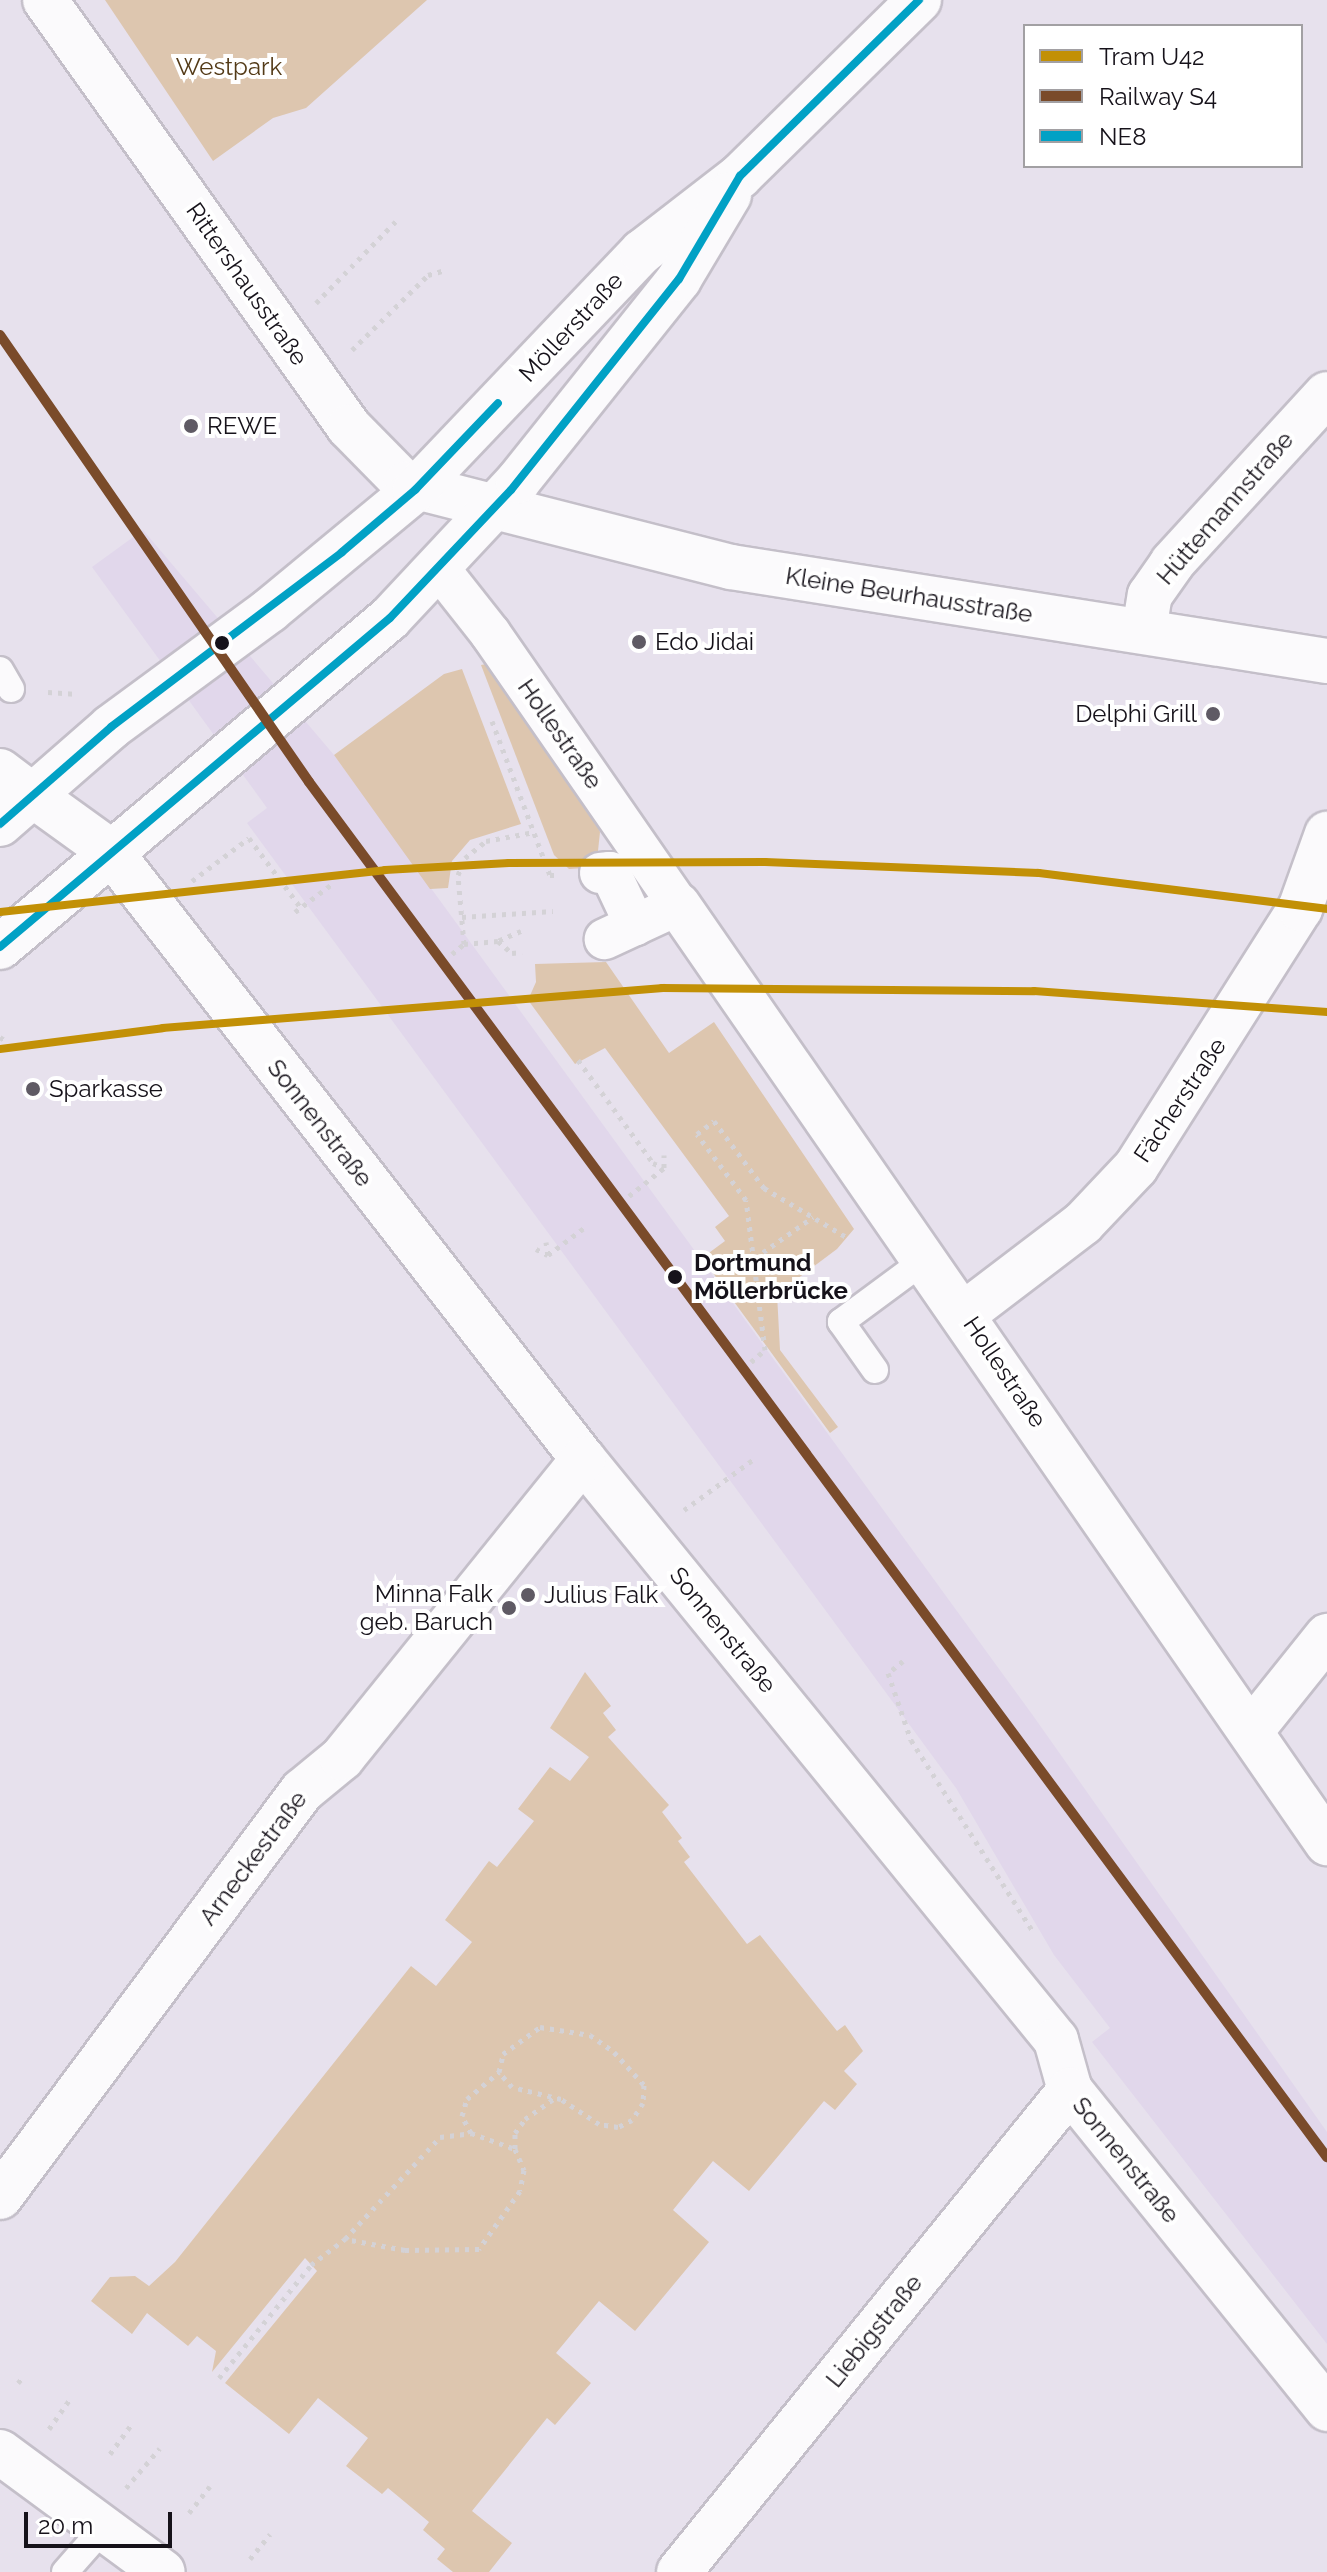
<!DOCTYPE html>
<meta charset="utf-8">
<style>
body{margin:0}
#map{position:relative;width:1327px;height:2572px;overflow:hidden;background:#e7e1ed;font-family:Raleway,sans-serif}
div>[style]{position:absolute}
.built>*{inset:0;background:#e1d7eb}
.green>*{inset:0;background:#ddc6af}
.path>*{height:5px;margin-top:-2.5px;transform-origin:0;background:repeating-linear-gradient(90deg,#d4d2d6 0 4px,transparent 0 10px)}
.roads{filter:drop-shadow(2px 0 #c4bfc9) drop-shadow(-2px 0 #c4bfc9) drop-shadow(0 2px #c4bfc9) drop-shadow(0 -2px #c4bfc9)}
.service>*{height:26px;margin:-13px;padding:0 13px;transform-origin:13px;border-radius:13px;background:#fbfafc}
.pedestrian>*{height:40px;margin:-20px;padding:0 20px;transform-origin:20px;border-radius:20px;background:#fbfafc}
.minor>*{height:44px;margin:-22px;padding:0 22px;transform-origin:22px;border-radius:22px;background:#fbfafc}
.secondary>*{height:44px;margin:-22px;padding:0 22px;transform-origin:22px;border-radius:22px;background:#fbfafc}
.bus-1>*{height:8px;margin:-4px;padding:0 4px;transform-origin:4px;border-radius:4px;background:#01a1c5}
.rail-1>*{height:10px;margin:-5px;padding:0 5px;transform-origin:5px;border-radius:5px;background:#7a4b2a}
.tram-1>*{height:8px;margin:-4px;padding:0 4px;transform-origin:4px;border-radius:4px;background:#c29006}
.dots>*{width:22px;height:22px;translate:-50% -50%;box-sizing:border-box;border:4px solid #fff;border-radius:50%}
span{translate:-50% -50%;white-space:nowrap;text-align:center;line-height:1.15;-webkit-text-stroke:8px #fff;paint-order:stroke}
.park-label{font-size:24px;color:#533a17}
.street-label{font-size:24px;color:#16121a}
.poi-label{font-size:24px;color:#16121a}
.left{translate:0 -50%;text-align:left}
.right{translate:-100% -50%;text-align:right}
.stop-label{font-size:24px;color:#16121a;font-weight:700}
.legend{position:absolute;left:1023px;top:24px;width:280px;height:144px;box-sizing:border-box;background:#fff;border:2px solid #a2a0a3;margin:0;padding:10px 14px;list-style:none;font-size:24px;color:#16121a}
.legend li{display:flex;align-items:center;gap:16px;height:40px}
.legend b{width:40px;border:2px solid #a2a0a3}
.scale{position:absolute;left:24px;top:2512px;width:148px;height:36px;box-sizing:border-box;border:4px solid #16121a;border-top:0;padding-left:10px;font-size:24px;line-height:28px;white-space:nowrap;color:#16121a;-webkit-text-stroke:6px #fff;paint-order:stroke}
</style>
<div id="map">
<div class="built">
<i style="clip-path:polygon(143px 530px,334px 755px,1034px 1717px,1327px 2132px,1327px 2344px,1092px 2042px,1110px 2028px,1054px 1955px,956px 1788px,247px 823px,267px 808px,92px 567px)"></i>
</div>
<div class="green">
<i style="clip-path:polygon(105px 0,427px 0,306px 108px,273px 118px,213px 161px)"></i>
<i style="clip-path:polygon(492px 663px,591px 808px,600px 832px,598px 851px,584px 868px,569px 869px,554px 855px,481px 665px)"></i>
<i style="clip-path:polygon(462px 669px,521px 824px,470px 840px,452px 861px,448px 888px,430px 889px,334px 755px,444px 674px)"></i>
<i style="clip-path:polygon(606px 962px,669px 1053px,714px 1022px,854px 1229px,837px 1249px,777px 1294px,780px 1350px,838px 1427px,830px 1433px,702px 1258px,725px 1241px,715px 1227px,729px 1216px,605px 1048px,575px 1064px,528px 1000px,536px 982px,535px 964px)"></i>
<i style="clip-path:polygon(585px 1672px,611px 1706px,603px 1713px,616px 1730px,608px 1737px,669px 1805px,662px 1812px,682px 1838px,678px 1841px,690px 1857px,684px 1862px,747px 1944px,760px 1935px,837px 2031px,845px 2025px,863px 2051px,844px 2071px,857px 2084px,835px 2110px,824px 2101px,749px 2191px,713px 2161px,673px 2210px,709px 2242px,635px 2331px,599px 2301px,556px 2353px,591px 2383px,555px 2425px,547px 2418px,472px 2511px,512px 2543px,489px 2572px,453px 2572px,437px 2559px,445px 2549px,423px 2530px,429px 2522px,388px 2488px,382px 2494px,346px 2466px,368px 2438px,318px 2398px,289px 2434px,225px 2383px,317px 2271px,305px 2258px,212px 2372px,216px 2351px,197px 2336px,188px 2346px,147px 2313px,132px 2334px,91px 2301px,110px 2277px,135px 2276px,149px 2286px,175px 2262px,411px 1966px,436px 1986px,472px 1942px,445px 1920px,489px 1861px,497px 1867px,534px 1821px,518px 1809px,550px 1767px,570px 1781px,589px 1757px,550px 1728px)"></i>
</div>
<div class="path">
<i style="left:316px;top:303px;width:115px;rotate:-45.7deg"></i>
<i style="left:352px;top:350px;width:107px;rotate:-44.6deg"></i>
<i style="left:428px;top:275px;width:19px;rotate:-16deg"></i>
<i style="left:48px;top:692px;width:26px;rotate:4deg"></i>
<i style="left:492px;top:721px;width:165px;rotate:69.4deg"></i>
<i style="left:550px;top:875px;width:5px"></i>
<i style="left:192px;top:881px;width:71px;rotate:-37deg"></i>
<i style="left:249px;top:838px;width:87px;rotate:53.4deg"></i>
<i style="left:295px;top:912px;width:46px;rotate:-37.1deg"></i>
<i style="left:462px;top:917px;width:91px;rotate:-3.8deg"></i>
<i style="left:521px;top:931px;width:25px;rotate:157deg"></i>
<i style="left:498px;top:941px;width:18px;rotate:41deg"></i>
<i style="left:512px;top:953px;width:10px;rotate:-6deg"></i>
<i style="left:464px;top:944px;width:69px;rotate:-95deg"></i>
<i style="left:458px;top:875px;width:18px;rotate:-68deg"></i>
<i style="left:465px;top:858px;width:27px;rotate:-39deg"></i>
<i style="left:486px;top:841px;width:49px;rotate:-10.6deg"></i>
<i style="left:452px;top:954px;width:16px;rotate:-40deg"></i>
<i style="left:464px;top:944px;width:34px;rotate:-5deg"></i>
<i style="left:0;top:1037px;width:7px;rotate:34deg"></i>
<i style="left:578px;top:1060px;width:127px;rotate:53.9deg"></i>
<i style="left:653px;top:1163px;width:12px;rotate:24deg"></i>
<i style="left:664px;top:1168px;width:13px;rotate:-90deg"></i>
<i style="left:629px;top:1196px;width:45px;rotate:-38.7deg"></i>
<i style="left:536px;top:1249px;width:13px;rotate:27deg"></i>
<i style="left:548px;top:1255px;width:13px;rotate:-99deg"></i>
<i style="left:548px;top:1255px;width:45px;rotate:-36.9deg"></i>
<i style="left:755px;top:1258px;width:71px;rotate:-35.3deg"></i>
<i style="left:751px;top:1362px;width:18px;rotate:-41deg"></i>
<i style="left:765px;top:1350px;width:151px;rotate:-97.2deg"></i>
<i style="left:746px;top:1200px;width:82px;rotate:-126.6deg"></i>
<i style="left:697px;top:1134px;width:21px;rotate:-37deg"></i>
<i style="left:714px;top:1121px;width:84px;rotate:53.3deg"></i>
<i style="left:764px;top:1188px;width:98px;rotate:30.8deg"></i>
<i style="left:684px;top:1510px;width:87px;rotate:-36.1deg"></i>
<i style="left:903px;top:1661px;width:19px;rotate:141deg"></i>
<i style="left:888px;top:1673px;width:71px;rotate:71.1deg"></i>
<i style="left:911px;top:1740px;width:225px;rotate:57.5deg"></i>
<i style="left:471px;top:2133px;width:19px;rotate:-118deg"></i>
<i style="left:462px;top:2116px;width:18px;rotate:-74deg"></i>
<i style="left:467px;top:2099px;width:42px;rotate:-40.2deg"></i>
<i style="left:499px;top:2072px;width:18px;rotate:-77deg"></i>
<i style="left:503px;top:2054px;width:46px;rotate:-36.1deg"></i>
<i style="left:540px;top:2027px;width:51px;rotate:9.1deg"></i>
<i style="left:590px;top:2035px;width:29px;rotate:35deg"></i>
<i style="left:614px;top:2052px;width:45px;rotate:47.7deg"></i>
<i style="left:644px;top:2085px;width:18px;rotate:93deg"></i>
<i style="left:643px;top:2103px;width:20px;rotate:123deg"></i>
<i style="left:632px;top:2120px;width:16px;rotate:153deg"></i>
<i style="left:618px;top:2127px;width:19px;rotate:-171deg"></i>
<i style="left:599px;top:2124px;width:45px;rotate:-146.7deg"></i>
<i style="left:561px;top:2099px;width:50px;rotate:-166.2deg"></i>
<i style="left:512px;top:2087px;width:20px;rotate:-131deg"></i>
<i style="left:515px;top:2149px;width:16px;rotate:-90deg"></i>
<i style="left:515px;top:2133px;width:17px;rotate:-54deg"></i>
<i style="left:525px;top:2119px;width:37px;rotate:-35deg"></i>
<i style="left:219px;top:2378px;width:146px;rotate:-50.8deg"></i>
<i style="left:311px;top:2265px;width:43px;rotate:-37.4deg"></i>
<i style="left:345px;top:2239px;width:139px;rotate:-47deg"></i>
<i style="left:440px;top:2137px;width:31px;rotate:-7deg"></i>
<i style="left:471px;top:2133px;width:47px;rotate:20deg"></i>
<i style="left:515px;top:2149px;width:23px;rotate:67deg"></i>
<i style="left:524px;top:2170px;width:21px;rotate:101deg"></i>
<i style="left:520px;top:2191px;width:71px;rotate:125.3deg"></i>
<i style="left:479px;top:2249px;width:74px;rotate:179.2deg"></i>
<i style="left:405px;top:2250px;width:61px;rotate:-169.6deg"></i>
<i style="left:18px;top:2383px;width:8px;rotate:-50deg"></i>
<i style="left:49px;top:2429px;width:35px;rotate:-55deg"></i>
<i style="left:110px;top:2454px;width:37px;rotate:-54deg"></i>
<i style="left:126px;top:2488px;width:52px;rotate:-49.6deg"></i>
<i style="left:189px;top:2513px;width:34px;rotate:-52deg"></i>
<i style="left:250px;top:2559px;width:32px;rotate:-51deg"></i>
</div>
<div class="roads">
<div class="service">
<i style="left:0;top:670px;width:22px;rotate:60deg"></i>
<i style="left:875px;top:1370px;width:59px;rotate:-125.3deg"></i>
<i style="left:841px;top:1322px;width:106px;rotate:-36.5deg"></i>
<i style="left:65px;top:2572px;width:55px;rotate:-48.7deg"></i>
</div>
<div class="pedestrian">
<i style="left:438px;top:567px;width:84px;rotate:51.8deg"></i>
<i style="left:490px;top:633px;width:331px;rotate:55.3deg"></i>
<i style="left:678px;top:905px;width:81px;rotate:155deg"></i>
<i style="left:600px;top:873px;width:10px;rotate:-6deg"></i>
<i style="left:610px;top:872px;width:59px;rotate:64.7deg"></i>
</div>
<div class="minor">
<i style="left:45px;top:0;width:524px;rotate:54.55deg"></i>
<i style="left:349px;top:427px;width:80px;rotate:45.5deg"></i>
<i style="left:405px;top:484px;width:336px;rotate:14.3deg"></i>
<i style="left:731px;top:567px;width:603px;rotate:8.96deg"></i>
<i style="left:1144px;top:631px;width:36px;rotate:-81deg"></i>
<i style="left:1150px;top:595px;width:39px;rotate:-55deg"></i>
<i style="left:1172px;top:563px;width:229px;rotate:-47.5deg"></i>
<i style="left:0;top:771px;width:39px;rotate:37deg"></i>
<i style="left:110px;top:851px;width:770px;rotate:52.12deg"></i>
<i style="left:583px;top:1459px;width:749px;rotate:50.85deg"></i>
<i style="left:1056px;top:2040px;width:52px;rotate:74.4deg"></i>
<i style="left:1070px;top:2090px;width:410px;rotate:51.1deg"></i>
<i style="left:678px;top:905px;width:1141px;rotate:55.32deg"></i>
<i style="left:965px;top:1313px;width:148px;rotate:-37.3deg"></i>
<i style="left:1083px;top:1223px;width:77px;rotate:-46.6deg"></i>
<i style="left:1136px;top:1167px;width:306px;rotate:-57.6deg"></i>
<i style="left:1300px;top:909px;width:80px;rotate:-70.2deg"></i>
<i style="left:1251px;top:1731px;width:122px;rotate:-51.3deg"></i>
<i style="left:0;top:2197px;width:506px;rotate:-53.36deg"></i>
<i style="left:302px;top:1791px;width:52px;rotate:-39.5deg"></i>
<i style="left:342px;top:1758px;width:384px;rotate:-51.1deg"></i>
<i style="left:0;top:2452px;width:202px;rotate:36.4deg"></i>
<i style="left:679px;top:2572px;width:621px;rotate:-50.95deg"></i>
</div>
<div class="secondary">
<i style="left:31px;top:794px;width:97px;rotate:35.8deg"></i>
<i style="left:0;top:824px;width:147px;rotate:-41.1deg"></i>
<i style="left:111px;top:727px;width:197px;rotate:-36.3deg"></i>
<i style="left:270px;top:610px;width:188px;rotate:-39.6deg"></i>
<i style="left:415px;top:490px;width:329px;rotate:-46.4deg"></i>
<i style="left:642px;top:252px;width:124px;rotate:-37.8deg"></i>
<i style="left:740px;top:176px;width:251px;rotate:-44.5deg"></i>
<i style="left:0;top:947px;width:510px;rotate:-40.15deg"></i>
<i style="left:390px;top:618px;width:187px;rotate:-46.9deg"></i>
<i style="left:518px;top:481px;width:258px;rotate:-51.4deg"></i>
<i style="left:679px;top:279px;width:98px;rotate:-59.2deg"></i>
</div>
</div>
<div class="bus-1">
<i style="left:0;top:824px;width:147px;rotate:-41.1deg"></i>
<i style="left:111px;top:727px;width:290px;rotate:-37.1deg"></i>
<i style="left:342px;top:552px;width:96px;rotate:-40.3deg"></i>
<i style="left:415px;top:490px;width:120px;rotate:-46.3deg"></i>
<i style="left:0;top:947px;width:510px;rotate:-40.15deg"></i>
<i style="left:390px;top:618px;width:176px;rotate:-46.6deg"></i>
<i style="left:511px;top:490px;width:270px;rotate:-51.5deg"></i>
<i style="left:679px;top:279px;width:120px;rotate:-59.4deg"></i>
<i style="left:740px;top:176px;width:251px;rotate:-44.5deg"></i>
</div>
<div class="rail-1">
<i style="left:0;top:335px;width:543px;rotate:55.34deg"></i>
<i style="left:309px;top:782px;width:1711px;rotate:53.49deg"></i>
</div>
<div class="tram-1">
<i style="left:0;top:912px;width:387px;rotate:-6.2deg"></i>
<i style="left:385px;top:870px;width:124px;rotate:-3.2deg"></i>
<i style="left:509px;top:863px;width:256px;rotate:-0.2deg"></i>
<i style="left:765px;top:862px;width:274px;rotate:2.3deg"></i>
<i style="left:1039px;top:873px;width:290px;rotate:7.1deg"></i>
<i style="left:0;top:1049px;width:164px;rotate:-7.3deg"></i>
<i style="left:163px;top:1028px;width:501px;rotate:-4.58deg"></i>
<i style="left:662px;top:988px;width:372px;rotate:0.5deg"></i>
<i style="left:1034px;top:991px;width:294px;rotate:4.1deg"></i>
</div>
<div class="dots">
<i style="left:191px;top:426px;background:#5f5a64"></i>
<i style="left:639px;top:642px;background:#5f5a64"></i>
<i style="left:222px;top:643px;background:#16121a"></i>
<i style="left:1213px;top:714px;background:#5f5a64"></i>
<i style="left:33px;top:1089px;background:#5f5a64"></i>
<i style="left:675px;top:1277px;background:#16121a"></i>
<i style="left:528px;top:1595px;background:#5f5a64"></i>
<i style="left:509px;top:1608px;background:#5f5a64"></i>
</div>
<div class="park-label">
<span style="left:229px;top:67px">Westpark</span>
</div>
<div class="street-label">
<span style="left:247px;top:284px;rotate:55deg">Rittershausstraße</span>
<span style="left:571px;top:327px;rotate:-47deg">Möllerstraße</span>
<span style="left:1225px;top:508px;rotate:-49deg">Hüttemannstraße</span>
<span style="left:909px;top:595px;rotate:9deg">Kleine Beurhausstraße</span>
<span style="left:560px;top:734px;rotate:55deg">Hollestraße</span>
<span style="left:1180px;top:1100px;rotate:-56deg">Fächerstraße</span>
<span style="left:320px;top:1123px;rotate:52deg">Sonnenstraße</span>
<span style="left:1005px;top:1372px;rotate:56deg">Hollestraße</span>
<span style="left:723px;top:1630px;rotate:51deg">Sonnenstraße</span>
<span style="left:253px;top:1858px;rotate:-53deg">Arneckestraße</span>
<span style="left:1126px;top:2160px;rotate:51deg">Sonnenstraße</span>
<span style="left:874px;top:2331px;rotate:-51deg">Liebigstraße</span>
</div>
<div class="poi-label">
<span class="left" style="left:207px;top:426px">REWE</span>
<span class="left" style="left:655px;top:642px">Edo Jidai</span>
<span class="right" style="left:1197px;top:714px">Delphi Grill</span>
<span class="left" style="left:49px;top:1089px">Sparkasse</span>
<span class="right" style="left:493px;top:1608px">Minna Falk<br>geb. Baruch</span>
<span class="left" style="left:544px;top:1595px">Julius Falk</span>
</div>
<div class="stop-label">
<span class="left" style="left:694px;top:1277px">Dortmund<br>Möllerbrücke</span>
</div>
<ul class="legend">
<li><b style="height:10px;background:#c29006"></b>Tram U42</li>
<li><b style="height:10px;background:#7a4b2a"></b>Railway S4</li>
<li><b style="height:10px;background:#01a1c5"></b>NE8</li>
</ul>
<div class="scale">20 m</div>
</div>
